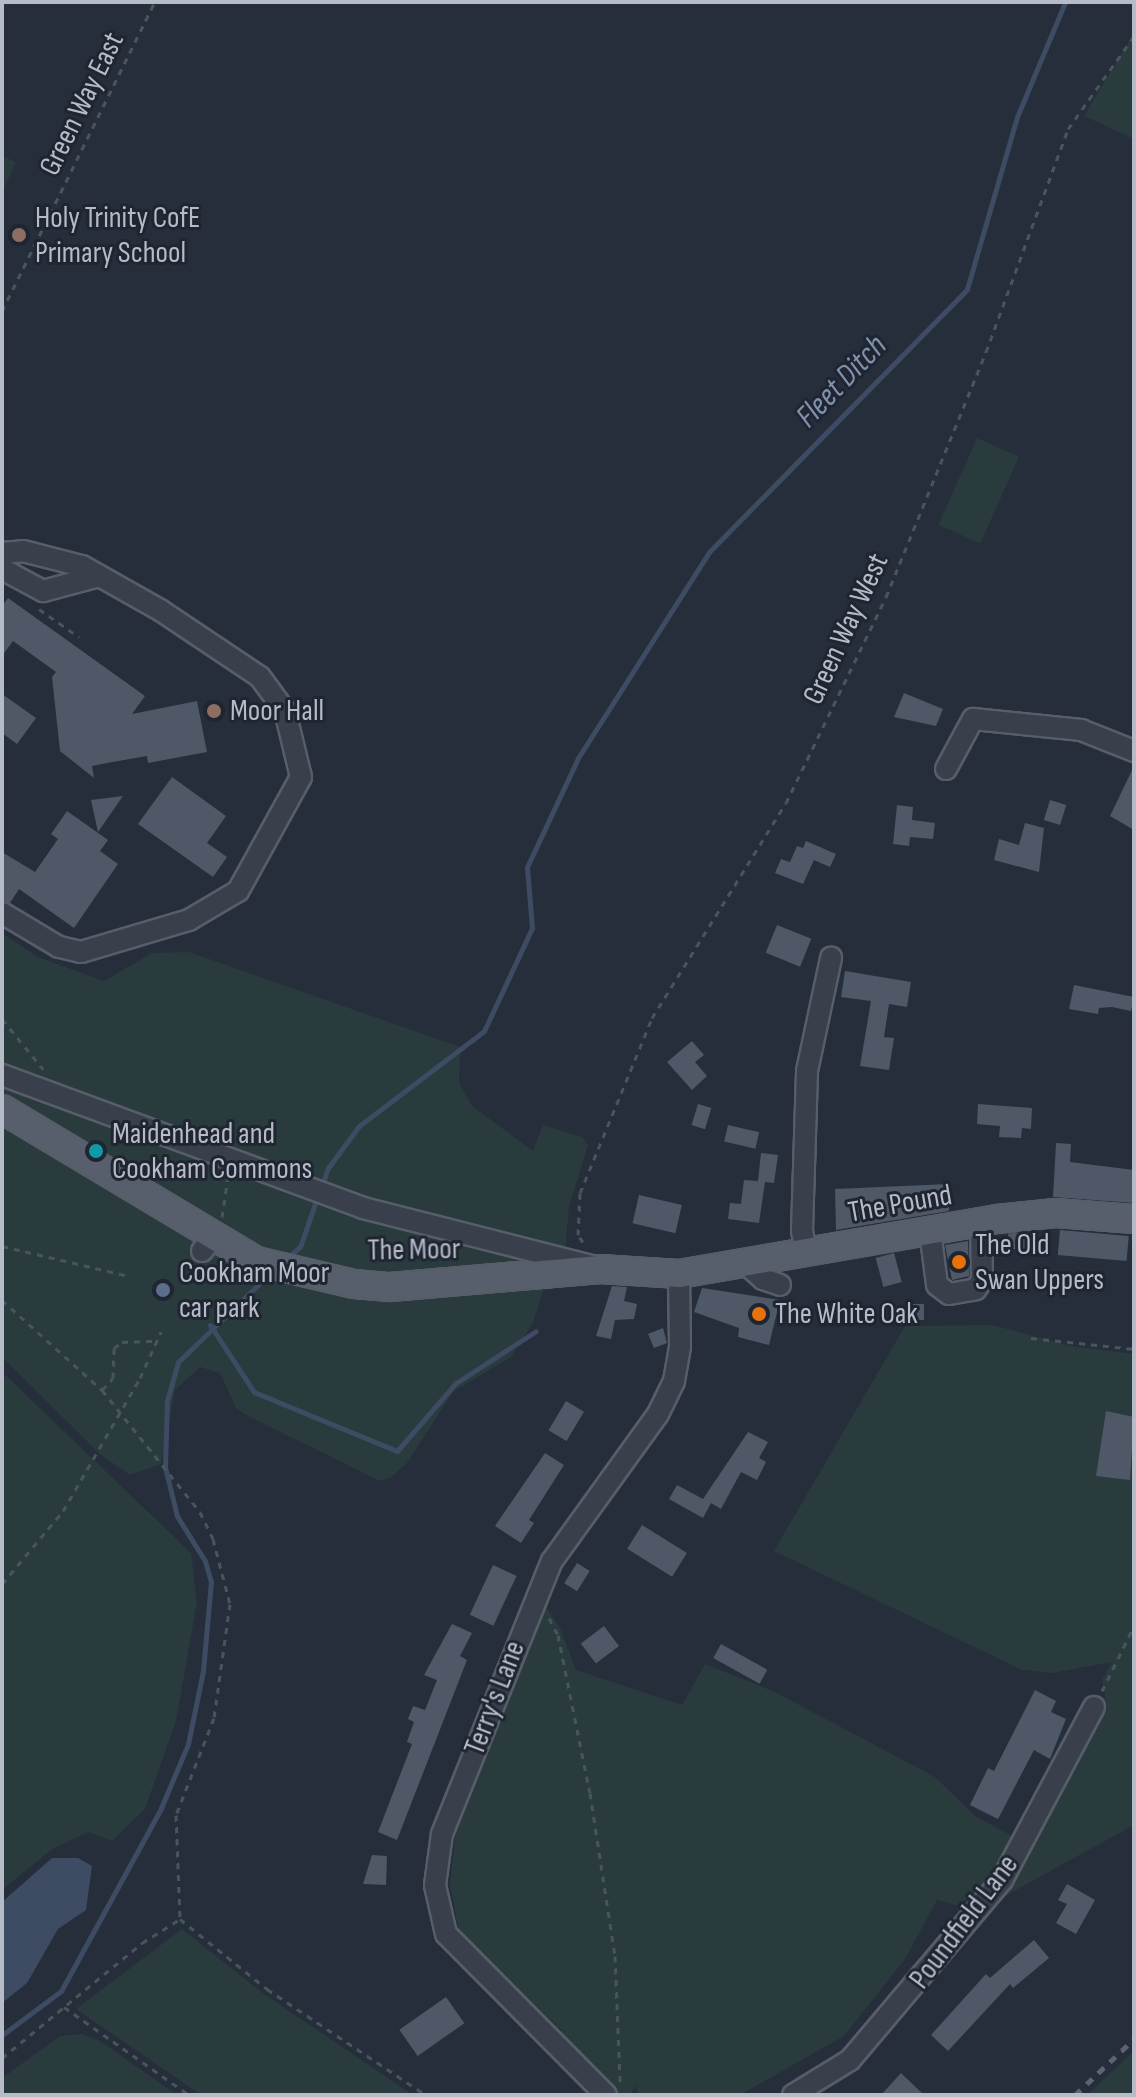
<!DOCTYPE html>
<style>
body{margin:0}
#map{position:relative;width:1136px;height:2097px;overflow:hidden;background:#262e3b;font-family:"Sofia Sans Condensed",sans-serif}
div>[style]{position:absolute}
.green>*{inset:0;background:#293b3d;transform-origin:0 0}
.water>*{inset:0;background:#3d4b63}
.stream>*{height:5px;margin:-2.5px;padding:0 2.5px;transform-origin:2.5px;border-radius:2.5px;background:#3d4b63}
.building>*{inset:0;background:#4e5867;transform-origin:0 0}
.path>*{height:3px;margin-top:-1.5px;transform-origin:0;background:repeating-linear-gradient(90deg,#46565a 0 6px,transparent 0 12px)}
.roads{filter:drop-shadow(2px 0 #575e6a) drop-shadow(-2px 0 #575e6a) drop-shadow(0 2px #575e6a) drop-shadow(0 -2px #575e6a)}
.minor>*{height:20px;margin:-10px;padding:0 10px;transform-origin:10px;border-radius:10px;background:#39404c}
.major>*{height:26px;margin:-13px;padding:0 13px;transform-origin:13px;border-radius:13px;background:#585f6c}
.rail>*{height:5px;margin-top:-2.5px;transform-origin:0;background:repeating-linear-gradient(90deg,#5c6472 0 8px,transparent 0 16px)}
.dots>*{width:22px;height:22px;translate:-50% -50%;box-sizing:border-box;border:4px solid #1f2531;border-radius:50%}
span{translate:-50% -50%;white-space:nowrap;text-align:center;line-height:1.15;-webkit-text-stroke:6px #1f2531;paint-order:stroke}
.street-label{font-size:30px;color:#b5bbc7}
.poi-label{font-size:30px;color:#b5bbc7}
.left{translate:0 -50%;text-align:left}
.water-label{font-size:32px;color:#7f91ac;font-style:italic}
.frame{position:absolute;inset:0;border:4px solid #b5bbc7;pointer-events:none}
</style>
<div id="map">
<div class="green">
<i style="clip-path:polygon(1134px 33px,1134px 139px,1084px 116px)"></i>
<i style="clip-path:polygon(2px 156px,16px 162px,2px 193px)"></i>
<i style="left:977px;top:438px;width:46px;height:95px;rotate:24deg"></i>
<i style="clip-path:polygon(2px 933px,38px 957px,104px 981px,152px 953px,189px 952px,460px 1047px,459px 1083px,472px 1106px,533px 1151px,543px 1125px,582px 1137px,588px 1145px,569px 1207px,562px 1286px,543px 1291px,533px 1323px,511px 1357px,453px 1392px,407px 1463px,390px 1478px,380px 1481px,248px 1416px,236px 1408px,220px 1373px,200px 1367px,175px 1390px,161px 1464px,130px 1475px,101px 1455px,2px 1357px)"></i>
<i style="clip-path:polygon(993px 1325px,1071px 1346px,1134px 1354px,1134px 1825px,998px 1900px,1028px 1857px,1107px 1708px,1102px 1680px,1112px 1662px,1052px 1673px,1022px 1670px,774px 1551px,905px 1326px)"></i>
<i style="clip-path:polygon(2px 1372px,191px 1553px,197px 1602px,176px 1721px,145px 1809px,112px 1841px,88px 1832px,51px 1850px,2px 1890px)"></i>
<i style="clip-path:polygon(543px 1603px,560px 1628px,576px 1670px,682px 1705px,705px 1664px,775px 1692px,935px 1777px,975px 1816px,1014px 1837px,1022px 1834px,981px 1891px,957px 1905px,937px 1900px,905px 1959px,844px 2036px,740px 2095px,638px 2095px,636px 2086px,630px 2095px,617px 2095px,559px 2035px,562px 2031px,459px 1931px,450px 1886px,455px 1837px)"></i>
<i style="clip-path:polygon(182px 1929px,264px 1994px,413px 2095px,201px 2095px,76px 2009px)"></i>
<i style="clip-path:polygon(82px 2034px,100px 2041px,177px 2095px,2px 2095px,2px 2078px,60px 2036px)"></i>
<i style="clip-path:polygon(1134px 2051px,1134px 2095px,1087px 2095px)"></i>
</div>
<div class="water">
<i style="clip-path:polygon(52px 1858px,78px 1858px,92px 1866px,86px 1910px,58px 1929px,27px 1983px,2px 2003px,2px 1902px)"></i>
</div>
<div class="stream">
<i style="left:321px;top:1189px;width:22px;rotate:-72deg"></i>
<i style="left:328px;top:1168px;width:52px;rotate:-53.6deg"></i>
<i style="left:359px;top:1126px;width:157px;rotate:-37.2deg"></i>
<i style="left:484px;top:1031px;width:114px;rotate:-65deg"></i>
<i style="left:532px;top:928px;width:61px;rotate:-94.7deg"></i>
<i style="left:527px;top:867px;width:120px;rotate:-64.9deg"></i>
<i style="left:578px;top:758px;width:244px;rotate:-57.5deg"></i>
<i style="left:709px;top:552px;width:368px;rotate:-45.5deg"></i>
<i style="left:967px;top:289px;width:179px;rotate:-73.8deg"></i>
<i style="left:1017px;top:117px;width:125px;rotate:-67.3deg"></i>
<i style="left:286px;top:1259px;width:18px;rotate:-41deg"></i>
<i style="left:300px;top:1247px;width:52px;rotate:-70.9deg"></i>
<i style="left:210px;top:1325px;width:80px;rotate:56.7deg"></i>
<i style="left:254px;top:1392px;width:155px;rotate:22.4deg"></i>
<i style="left:397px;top:1451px;width:90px;rotate:-49.1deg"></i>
<i style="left:456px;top:1383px;width:95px;rotate:-33deg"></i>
<i style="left:2px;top:2035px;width:74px;rotate:-36.7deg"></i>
<i style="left:61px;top:1991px;width:209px;rotate:-61.3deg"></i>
<i style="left:161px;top:1808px;width:69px;rotate:-67.1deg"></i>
<i style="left:188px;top:1744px;width:75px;rotate:-78.4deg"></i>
<i style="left:203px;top:1671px;width:89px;rotate:-84.9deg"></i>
<i style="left:211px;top:1582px;width:22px;rotate:-106deg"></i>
<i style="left:205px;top:1561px;width:53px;rotate:-121.9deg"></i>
<i style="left:177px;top:1516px;width:50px;rotate:-103.8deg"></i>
<i style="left:165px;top:1467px;width:66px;rotate:-88.3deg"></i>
<i style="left:167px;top:1401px;width:41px;rotate:-74.2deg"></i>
<i style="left:178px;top:1362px;width:127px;rotate:-44deg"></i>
</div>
<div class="building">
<i style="clip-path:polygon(8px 598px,145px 696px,132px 714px,197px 701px,207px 752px,148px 763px,147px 756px,107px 763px,92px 766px,94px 778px,60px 751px,52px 677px,56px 672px,13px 641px,2px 656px,2px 606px)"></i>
<i style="clip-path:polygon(904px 693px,943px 709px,936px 726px,894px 717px)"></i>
<i style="clip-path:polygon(2px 694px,36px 718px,17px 744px,2px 733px)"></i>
<i style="clip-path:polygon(1134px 766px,1134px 830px,1110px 816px)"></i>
<i style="clip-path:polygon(172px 777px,226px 816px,207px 843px,227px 857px,213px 877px,138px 824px)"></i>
<i style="clip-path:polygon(123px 796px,98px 832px,91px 800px)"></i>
<i style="left:1050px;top:800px;width:17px;height:21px;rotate:17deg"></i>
<i style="clip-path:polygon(897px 805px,913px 807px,912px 820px,935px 823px,933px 839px,910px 837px,909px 846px,893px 844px)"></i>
<i style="clip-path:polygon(67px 811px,108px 840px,100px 851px,118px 864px,74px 928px,19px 889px,10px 903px,2px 900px,2px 852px,35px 872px,58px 839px,51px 834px)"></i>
<i style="clip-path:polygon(1025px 823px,1044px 828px,1039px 872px,994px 860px,999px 839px,1019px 845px)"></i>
<i style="clip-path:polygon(806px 841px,836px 854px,830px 867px,814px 860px,803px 884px,775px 873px,781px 859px,790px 862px,797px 846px,803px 848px)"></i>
<i style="left:777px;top:925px;width:37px;height:30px;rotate:22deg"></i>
<i style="clip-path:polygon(845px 971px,911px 982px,907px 1007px,889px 1004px,884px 1037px,894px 1038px,889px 1070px,860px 1066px,871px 1001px,841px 997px)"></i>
<i style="clip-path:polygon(1074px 985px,1134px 997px,1131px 1011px,1112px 1007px,1099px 1008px,1098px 1014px,1069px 1009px)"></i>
<i style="clip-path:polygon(692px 1041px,704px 1055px,695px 1062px,707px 1076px,692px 1090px,667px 1062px)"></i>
<i style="left:698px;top:1104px;width:14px;height:22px;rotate:17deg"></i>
<i style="clip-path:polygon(978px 1104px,1032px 1108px,1031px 1129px,1022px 1128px,1021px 1138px,999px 1137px,1000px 1126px,977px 1124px)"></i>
<i style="left:728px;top:1125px;width:32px;height:17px;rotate:13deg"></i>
<i style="clip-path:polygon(1056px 1143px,1071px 1144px,1070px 1162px,1134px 1170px,1134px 1203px,1053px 1197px)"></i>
<i style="clip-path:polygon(761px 1153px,778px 1155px,774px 1183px,765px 1182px,759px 1223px,728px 1219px,730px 1203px,741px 1204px,744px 1180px,758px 1181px)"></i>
<i style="clip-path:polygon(949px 1184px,949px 1211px,836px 1230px,835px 1189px)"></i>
<i style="left:639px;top:1195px;width:44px;height:29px;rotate:13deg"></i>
<i style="left:1060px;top:1230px;width:69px;height:25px;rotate:5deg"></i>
<i style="left:1029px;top:1232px;width:16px;height:21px;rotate:86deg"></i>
<i style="clip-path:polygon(968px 1241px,969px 1276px,952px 1280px,945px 1245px)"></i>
<i style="left:894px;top:1253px;width:30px;height:19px;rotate:75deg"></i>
<i style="clip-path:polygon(612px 1286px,627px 1287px,624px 1301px,637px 1304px,634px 1319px,615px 1320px,611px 1339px,596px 1336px)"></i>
<i style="clip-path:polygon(702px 1288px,780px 1300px,769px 1345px,738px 1337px,739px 1328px,694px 1312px)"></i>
<i style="left:924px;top:1304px;width:16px;height:16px;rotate:90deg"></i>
<i style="clip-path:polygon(663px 1328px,667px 1343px,654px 1348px,648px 1334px)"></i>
<i style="left:566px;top:1401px;width:21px;height:34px;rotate:31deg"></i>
<i style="clip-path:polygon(1106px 1411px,1134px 1417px,1130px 1480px,1096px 1476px)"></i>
<i style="clip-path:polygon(748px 1432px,768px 1442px,759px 1458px,766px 1462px,757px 1480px,741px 1472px,721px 1509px,711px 1503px,703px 1518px,669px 1499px,677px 1485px,703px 1499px)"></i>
<i style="clip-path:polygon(545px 1453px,564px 1465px,529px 1520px,534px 1523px,521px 1543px,495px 1526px)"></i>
<i style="left:642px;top:1525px;width:53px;height:28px;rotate:32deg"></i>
<i style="left:577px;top:1563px;width:15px;height:24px;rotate:32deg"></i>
<i style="left:493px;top:1565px;width:26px;height:55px;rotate:25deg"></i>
<i style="clip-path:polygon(452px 1624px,472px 1633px,460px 1656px,467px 1660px,397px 1840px,378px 1832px,412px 1744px,407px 1742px,414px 1722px,408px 1719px,413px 1706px,425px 1710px,437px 1680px,424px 1675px)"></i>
<i style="left:604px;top:1626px;width:25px;height:29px;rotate:53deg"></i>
<i style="left:721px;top:1644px;width:53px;height:16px;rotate:29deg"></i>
<i style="clip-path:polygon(1035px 1690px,1056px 1701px,1051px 1712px,1066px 1719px,1050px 1759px,1034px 1750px,998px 1819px,970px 1805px,988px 1768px,994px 1771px)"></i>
<i style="clip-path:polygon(372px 1855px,387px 1856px,386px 1885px,363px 1884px)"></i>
<i style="clip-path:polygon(1067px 1884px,1095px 1900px,1076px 1934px,1056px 1923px,1067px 1904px,1058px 1900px)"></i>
<i style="clip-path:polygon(1034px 1940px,1049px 1958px,1013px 1988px,1010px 1984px,948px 2051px,931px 2035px,986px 1974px,990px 1978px)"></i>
<i style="left:446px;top:1997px;width:32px;height:57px;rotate:55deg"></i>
<i style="clip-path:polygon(901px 2073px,924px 2095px,881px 2095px)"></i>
</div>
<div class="path">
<i style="left:2px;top:311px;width:345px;rotate:-63.7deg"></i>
<i style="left:39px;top:609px;width:49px;rotate:35deg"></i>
<i style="left:2px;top:1019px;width:65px;rotate:50.6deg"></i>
<i style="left:222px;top:1217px;width:40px;rotate:-81.5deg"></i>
<i style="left:583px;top:1242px;width:9px;rotate:-126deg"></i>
<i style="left:578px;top:1235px;width:42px;rotate:-87.3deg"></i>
<i style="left:580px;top:1193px;width:189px;rotate:-67.6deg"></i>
<i style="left:652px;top:1018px;width:253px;rotate:-58.1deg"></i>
<i style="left:786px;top:803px;width:229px;rotate:-64.1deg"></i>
<i style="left:886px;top:597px;width:265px;rotate:-67.8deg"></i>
<i style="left:986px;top:352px;width:238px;rotate:-69.8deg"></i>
<i style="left:1068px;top:129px;width:114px;rotate:-54.6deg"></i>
<i style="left:2px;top:1246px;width:130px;rotate:13.3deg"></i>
<i style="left:2px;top:1300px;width:135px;rotate:42deg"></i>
<i style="left:102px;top:1390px;width:156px;rotate:51.2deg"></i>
<i style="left:200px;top:1512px;width:30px;rotate:64deg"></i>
<i style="left:213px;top:1539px;width:67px;rotate:75.3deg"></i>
<i style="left:230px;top:1604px;width:115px;rotate:98deg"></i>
<i style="left:214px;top:1718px;width:104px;rotate:111.4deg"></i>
<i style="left:176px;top:1815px;width:104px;rotate:87.8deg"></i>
<i style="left:180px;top:1919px;width:112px;rotate:38.8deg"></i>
<i style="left:267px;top:1989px;width:191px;rotate:33.7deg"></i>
<i style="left:1031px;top:1338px;width:104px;rotate:6.1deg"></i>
<i style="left:102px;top:1390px;width:16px;rotate:-47deg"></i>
<i style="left:113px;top:1378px;width:30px;rotate:-88deg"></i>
<i style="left:114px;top:1348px;width:10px;rotate:-37deg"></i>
<i style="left:122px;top:1342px;width:35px;rotate:-2deg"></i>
<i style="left:2px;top:1584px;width:95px;rotate:-50.1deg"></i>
<i style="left:63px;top:1511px;width:154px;rotate:-59.9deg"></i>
<i style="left:140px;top:1378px;width:51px;rotate:-65.5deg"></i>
<i style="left:549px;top:1618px;width:19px;rotate:62deg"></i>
<i style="left:558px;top:1635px;width:161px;rotate:78.6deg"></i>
<i style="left:590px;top:1793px;width:165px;rotate:81.3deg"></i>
<i style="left:615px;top:1956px;width:127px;rotate:87.7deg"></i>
<i style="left:1102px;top:1691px;width:72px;rotate:-63.8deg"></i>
<i style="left:64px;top:2007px;width:153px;rotate:35.1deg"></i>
<i style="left:2px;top:2058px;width:181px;rotate:-39.4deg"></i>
<i style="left:142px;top:1943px;width:45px;rotate:-32.3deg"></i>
</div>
<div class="roads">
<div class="minor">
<i style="left:2px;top:553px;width:21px;rotate:-5deg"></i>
<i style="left:23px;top:551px;width:61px;rotate:14.3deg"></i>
<i style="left:82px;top:566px;width:90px;rotate:29.4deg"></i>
<i style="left:160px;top:610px;width:120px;rotate:33.8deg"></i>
<i style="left:260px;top:677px;width:42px;rotate:53.7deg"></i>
<i style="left:285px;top:711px;width:68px;rotate:76.4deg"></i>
<i style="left:301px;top:777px;width:130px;rotate:118.9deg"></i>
<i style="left:238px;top:891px;width:57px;rotate:149.4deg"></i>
<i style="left:189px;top:920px;width:113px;rotate:163.5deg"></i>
<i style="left:81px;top:952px;width:23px;rotate:-167deg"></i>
<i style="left:59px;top:947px;width:66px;rotate:-149.2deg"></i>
<i style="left:2px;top:569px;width:47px;rotate:28.2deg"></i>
<i style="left:43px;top:591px;width:58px;rotate:-15deg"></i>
<i style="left:946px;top:769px;width:57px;rotate:-61.6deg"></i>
<i style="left:973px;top:719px;width:109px;rotate:5.8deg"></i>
<i style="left:1081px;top:730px;width:57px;rotate:21.6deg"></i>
<i style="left:2px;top:1075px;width:385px;rotate:20.2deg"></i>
<i style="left:363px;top:1208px;width:241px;rotate:14.2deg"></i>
<i style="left:930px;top:1231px;width:54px;rotate:82.6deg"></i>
<i style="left:937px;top:1285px;width:15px;rotate:37deg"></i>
<i style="left:949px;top:1294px;width:27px;rotate:-10deg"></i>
<i style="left:976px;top:1289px;width:11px;rotate:-56deg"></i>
<i style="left:982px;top:1280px;width:58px;rotate:-91deg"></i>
<i style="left:202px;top:1251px;width:16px;rotate:-52deg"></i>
<i style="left:806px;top:1253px;width:22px;rotate:-100deg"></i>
<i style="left:802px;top:1231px;width:160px;rotate:-88.2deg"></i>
<i style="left:807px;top:1071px;width:116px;rotate:-78deg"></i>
<i style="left:746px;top:1264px;width:23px;rotate:41deg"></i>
<i style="left:763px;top:1279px;width:18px;rotate:19deg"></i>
<i style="left:606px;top:2095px;width:227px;rotate:-134.8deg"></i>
<i style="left:446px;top:1934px;width:50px;rotate:-102.7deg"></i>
<i style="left:435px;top:1885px;width:51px;rotate:-82.2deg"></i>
<i style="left:442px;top:1834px;width:294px;rotate:-68.1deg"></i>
<i style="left:552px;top:1561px;width:181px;rotate:-54.2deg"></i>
<i style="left:658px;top:1414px;width:37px;rotate:-64deg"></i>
<i style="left:674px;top:1381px;width:36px;rotate:-80deg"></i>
<i style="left:680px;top:1346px;width:72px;rotate:-90.8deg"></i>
<i style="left:793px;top:2095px;width:67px;rotate:-31.6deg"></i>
<i style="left:850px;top:2060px;width:236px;rotate:-49.8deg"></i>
<i style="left:1002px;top:1880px;width:196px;rotate:-62deg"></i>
</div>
<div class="major">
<i style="left:2px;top:1109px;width:296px;rotate:30.9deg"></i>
<i style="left:256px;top:1261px;width:101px;rotate:13.2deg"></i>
<i style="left:354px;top:1284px;width:36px;rotate:5deg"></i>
<i style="left:390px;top:1287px;width:211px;rotate:-4.9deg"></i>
<i style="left:600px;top:1269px;width:79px;rotate:3.6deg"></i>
<i style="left:679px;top:1274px;width:323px;rotate:-9.8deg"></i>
<i style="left:997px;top:1219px;width:59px;rotate:-5.8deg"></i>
<i style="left:1056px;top:1213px;width:78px;rotate:4.4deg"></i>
</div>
</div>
<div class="rail">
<i style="left:1075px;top:2095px;width:81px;rotate:-43.5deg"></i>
</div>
<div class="dots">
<i style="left:19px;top:235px;background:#8d6e63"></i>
<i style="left:214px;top:711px;background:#8d6e63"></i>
<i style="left:96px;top:1151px;background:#0f9aa8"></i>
<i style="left:959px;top:1262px;background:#e8710a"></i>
<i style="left:163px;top:1290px;background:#5c6f8a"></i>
<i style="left:759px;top:1314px;background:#e8710a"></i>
</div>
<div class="street-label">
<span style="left:82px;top:104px;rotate:-64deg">Green Way East</span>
<span style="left:846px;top:629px;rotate:-65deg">Green Way West</span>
<span style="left:900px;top:1204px;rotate:-10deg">The Pound</span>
<span style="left:414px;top:1250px;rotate:-1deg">The Moor</span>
<span style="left:495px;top:1698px;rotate:-69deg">Terry's Lane</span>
<span style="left:964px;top:1922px;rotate:-53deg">Poundfield Lane</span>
</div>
<div class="poi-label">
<span class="left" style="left:35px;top:235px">Holy Trinity CofE<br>Primary School</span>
<span class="left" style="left:230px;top:711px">Moor Hall</span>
<span class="left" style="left:112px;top:1151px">Maidenhead and<br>Cookham Commons</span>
<span class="left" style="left:975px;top:1262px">The Old<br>Swan Uppers</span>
<span class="left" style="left:179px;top:1290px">Cookham Moor<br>car park</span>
<span class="left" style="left:775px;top:1314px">The White Oak</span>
</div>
<div class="water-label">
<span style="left:842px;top:382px;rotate:-46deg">Fleet Ditch</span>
</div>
<div class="frame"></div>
</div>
